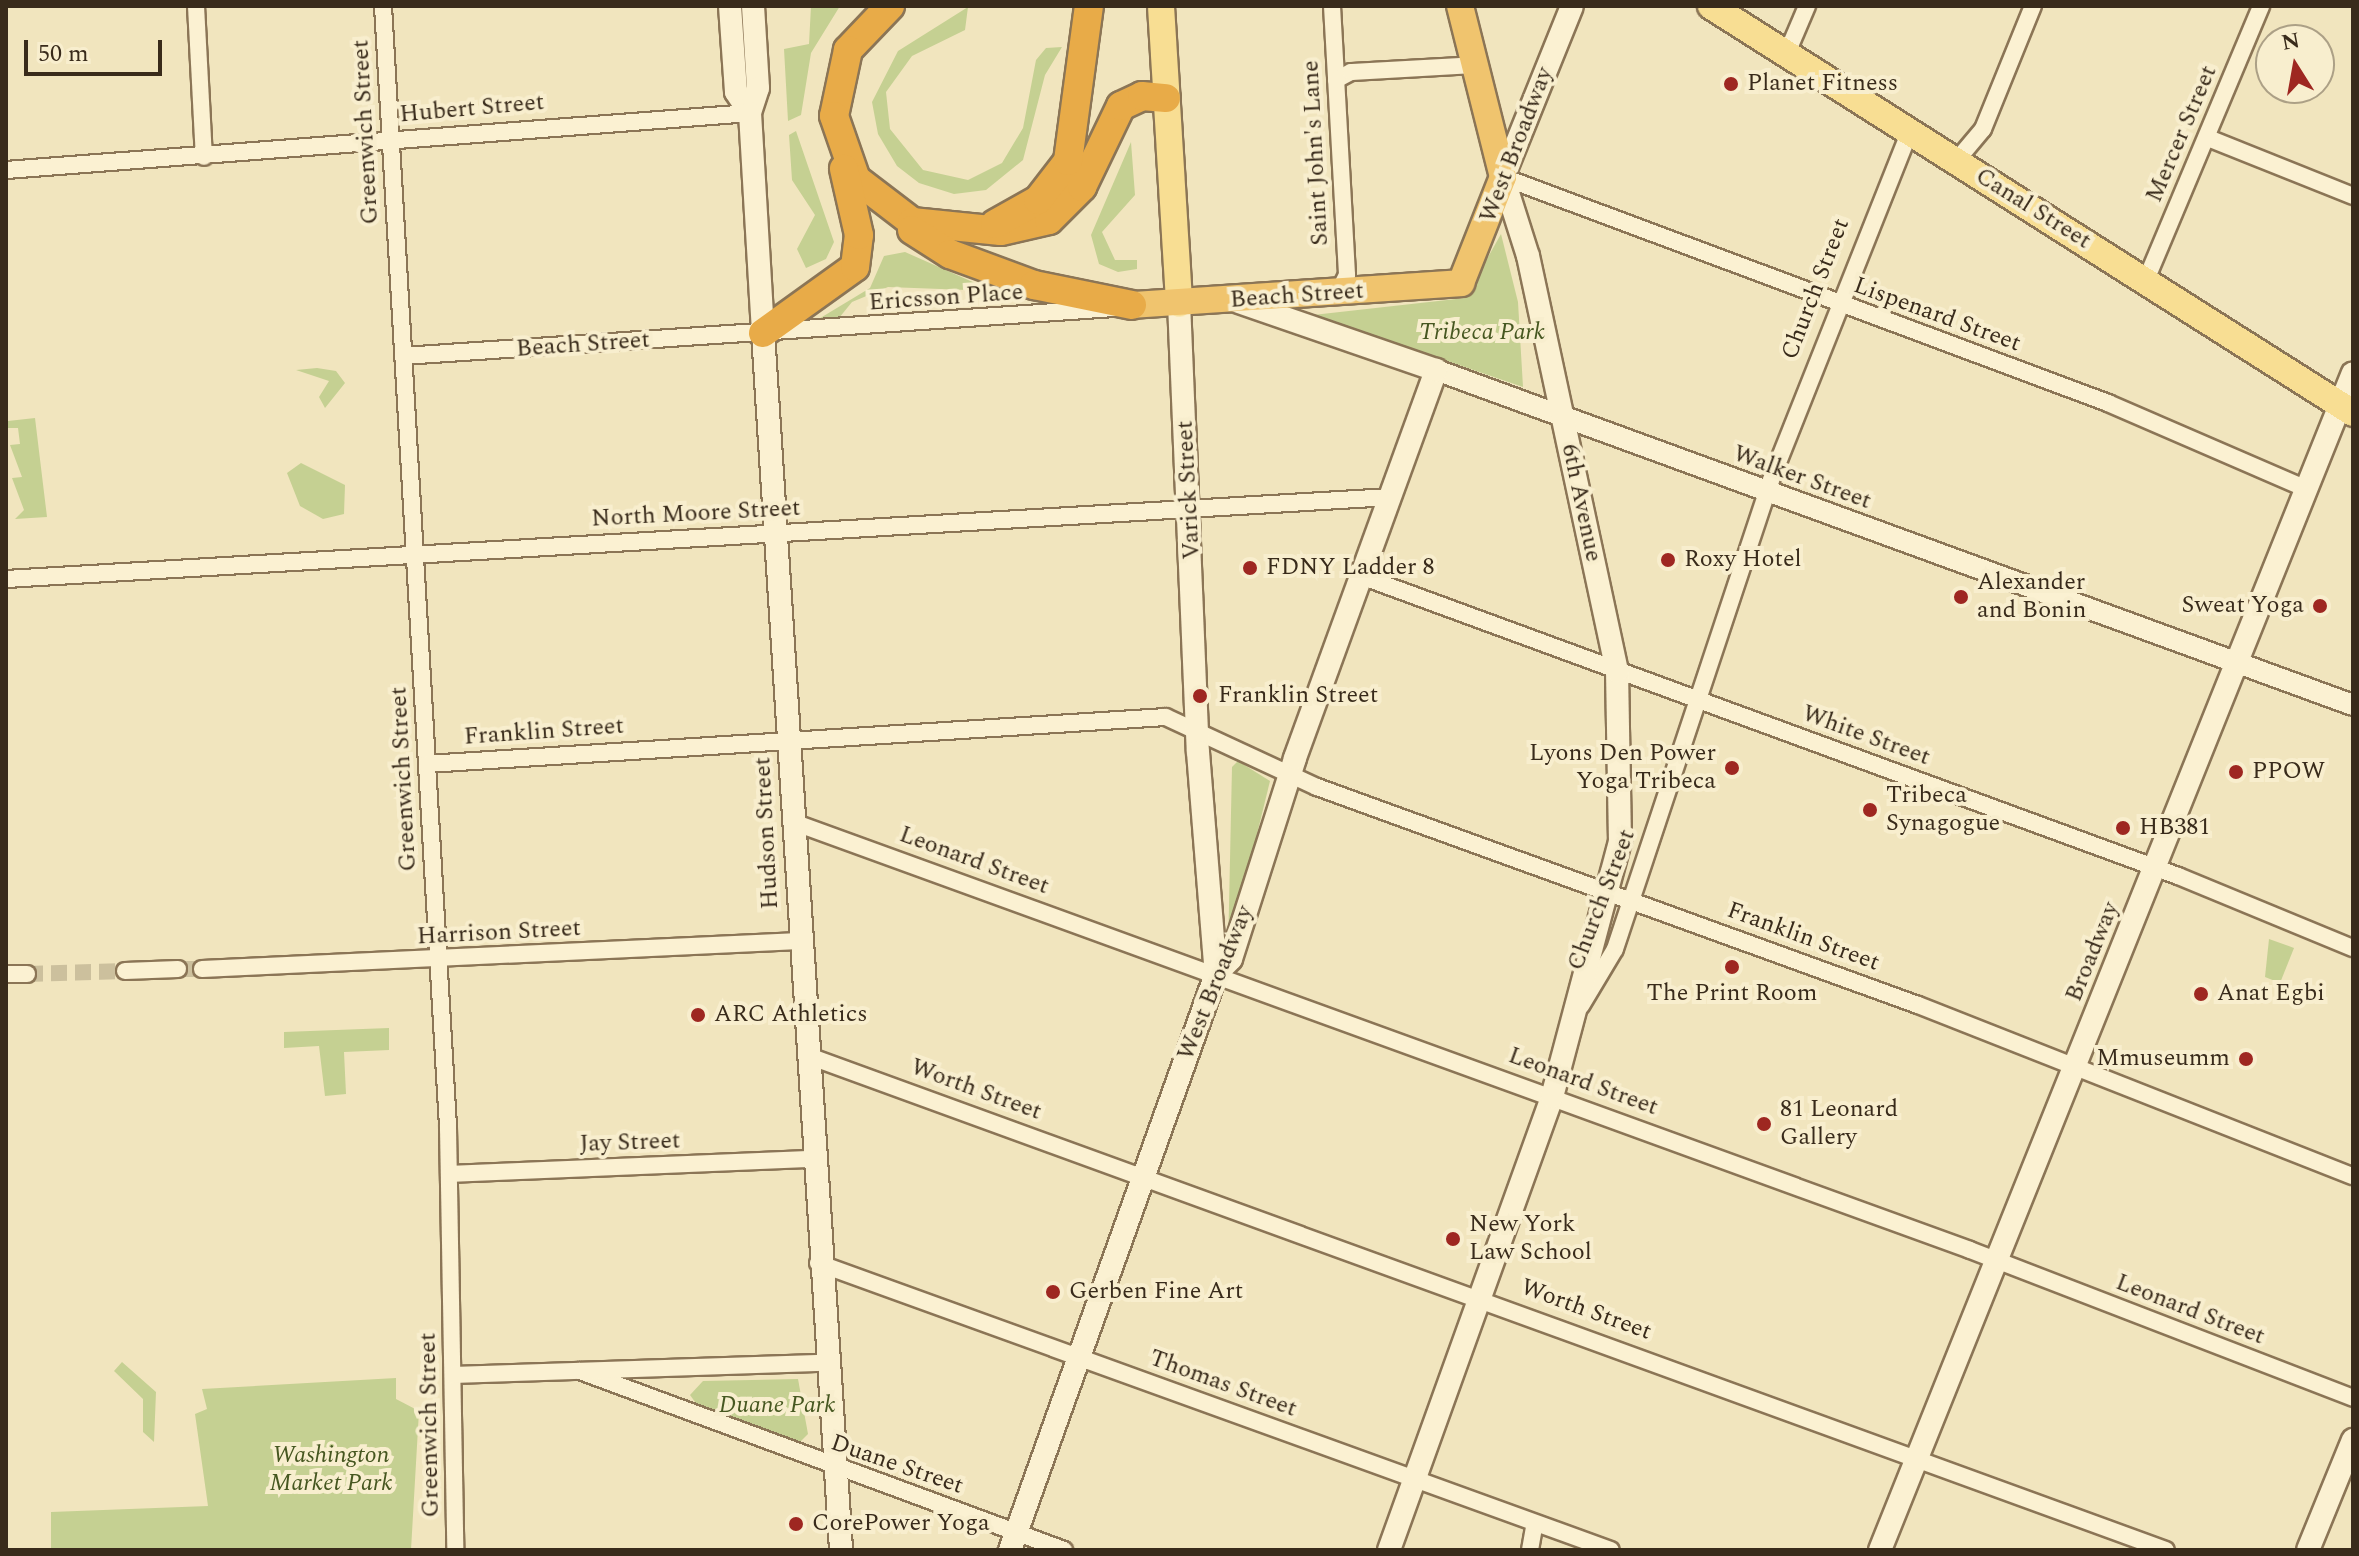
<!DOCTYPE html>
<style>
body{margin:0}
#map{position:relative;width:2359px;height:1556px;overflow:hidden;background:#f1e5be;font-family:Spectral,serif}
div>[style]{position:absolute}
.green>*{inset:0;background:#c5d092}
.minor-tunnel>*{height:16px;margin-top:-8px;transform-origin:0;background:repeating-linear-gradient(90deg,#ccc09d 0 16px,transparent 0 24px)}
.roads{filter:drop-shadow(2px 0 #8b7556) drop-shadow(-2px 0 #8b7556) drop-shadow(0 2px #8b7556) drop-shadow(0 -2px #8b7556)}
.minor>*{height:16px;margin:-8px;padding:0 8px;transform-origin:8px;border-radius:8px;background:#fbf1d2}
.tertiary>*{height:20px;margin:-10px;padding:0 10px;transform-origin:10px;border-radius:10px;background:#fbf1d2}
.secondary>*{height:22px;margin:-11px;padding:0 11px;transform-origin:11px;border-radius:11px;background:#fbf1d2}
.primary>*{height:26px;margin:-13px;padding:0 13px;transform-origin:13px;border-radius:13px;background:#f8de93}
.trunk>*{height:26px;margin:-13px;padding:0 13px;transform-origin:13px;border-radius:13px;background:#f0c46e}
.motorway>*{height:28px;margin:-14px;padding:0 14px;transform-origin:14px;border-radius:14px;background:#e8ab48}
.dots>*{width:22px;height:22px;translate:-50% -50%;box-sizing:border-box;border:4px solid #f8eece;border-radius:50%}
span{translate:-50% -50%;white-space:nowrap;text-align:center;line-height:1.15;-webkit-text-stroke:8px #f8eece;paint-order:stroke}
.poi-label{font-size:24px;color:#392b1b}
.left{translate:0 -50%;text-align:left}
.right{translate:-100% -50%;text-align:right}
.street-label{font-size:24px;color:#392b1b}
.park-label{font-size:24px;color:#465720;font-style:italic}
.frame{position:absolute;inset:0;border:8px solid #392b1b;pointer-events:none}
.north{position:absolute;left:2255px;top:24px;width:80px;height:80px;box-sizing:border-box;background:#f8eece;border:2px solid #aca086;border-radius:50%;rotate:349deg;font-size:22px;font-weight:700;line-height:32px;text-align:center;color:#392b1b}
.north::after{content:'';display:block;margin:auto;width:28px;height:36px;background:#9e2721;clip-path:polygon(50% 0,100% 100%,50% 72%,0 100%)}
.scale{position:absolute;left:24px;top:40px;width:138px;height:36px;box-sizing:border-box;border:4px solid #392b1b;border-top:0;padding-left:10px;font-size:24px;line-height:28px;white-space:nowrap;color:#392b1b;-webkit-text-stroke:6px #f8eece;paint-order:stroke}
</style>
<div id="map">
<div class="green">
<i style="clip-path:polygon(811px 6px,840px 6px,811px 53px,801px 115px,788px 121px,784px 49px,809px 44px)"></i>
<i style="clip-path:polygon(968px 7px,965px 30px,912px 56px,886px 92px,890px 129px,923px 170px,968px 180px,1002px 163px,1023px 128px,1036px 60px,1046px 48px,1062px 47px,1045px 75px,1023px 160px,986px 190px,954px 194px,919px 183px,897px 166px,878px 134px,872px 102px,898px 51px)"></i>
<i style="clip-path:polygon(796px 131px,834px 242px,826px 259px,806px 268px,797px 249px,815px 215px,792px 180px,789px 135px)"></i>
<i style="clip-path:polygon(1131px 142px,1135px 195px,1102px 232px,1115px 260px,1137px 260px,1137px 269px,1118px 272px,1099px 264px,1091px 235px)"></i>
<i style="clip-path:polygon(1501px 234px,1518px 302px,1523px 387px,1313px 315px,1465px 298px)"></i>
<i style="clip-path:polygon(905px 252px,993px 291px,888px 287px,852px 302px,839px 318px,817px 320px,870px 288px,884px 256px)"></i>
<i style="clip-path:polygon(317px 368px,336px 371px,345px 383px,325px 408px,319px 397px,329px 381px,296px 370px)"></i>
<i style="clip-path:polygon(35px 418px,47px 517px,15px 519px,24px 510px,12px 478px,22px 477px,10px 445px,20px 444px,18px 428px,8px 428px,8px 421px)"></i>
<i style="clip-path:polygon(301px 463px,345px 485px,344px 514px,323px 519px,300px 506px,287px 473px)"></i>
<i style="clip-path:polygon(1238px 761px,1270px 781px,1228px 952px,1232px 767px)"></i>
<i style="clip-path:polygon(2269px 939px,2294px 948px,2280px 983px,2265px 977px)"></i>
<i style="clip-path:polygon(389px 1028px,389px 1050px,344px 1052px,346px 1094px,325px 1096px,319px 1046px,284px 1048px,284px 1032px)"></i>
<i style="clip-path:polygon(122px 1362px,156px 1392px,154px 1442px,143px 1432px,143px 1399px,114px 1371px)"></i>
<i style="clip-path:polygon(396px 1378px,396px 1399px,419px 1411px,411px 1550px,51px 1550px,51px 1512px,208px 1506px,195px 1414px,207px 1409px,202px 1389px)"></i>
<i style="clip-path:polygon(798px 1379px,808px 1434px,799px 1443px,698px 1406px,690px 1395px,703px 1381px)"></i>
</div>
<div class="minor-tunnel">
<i style="left:178px;top:969px;width:24px"></i>
<i style="left:27px;top:974px;width:98px;rotate:-1.8deg"></i>
</div>
<div class="roads">
<div class="minor">
<i style="left:196px;top:6px;width:151px;rotate:87deg"></i>
<i style="left:383px;top:6px;width:1124px;rotate:86.68deg"></i>
<i style="left:448px;top:1128px;width:422px;rotate:89deg"></i>
<i style="left:1332px;top:6px;width:269px;rotate:86.8deg"></i>
<i style="left:1347px;top:275px;width:20px;rotate:117deg"></i>
<i style="left:1787px;top:53px;width:51px;rotate:-66.9deg"></i>
<i style="left:1336px;top:80px;width:17px;rotate:-28deg"></i>
<i style="left:1351px;top:72px;width:124px;rotate:-3.2deg"></i>
<i style="left:2208px;top:138px;width:156px;rotate:21.8deg"></i>
<i style="left:1957px;top:160px;width:40px;rotate:-50deg"></i>
<i style="left:1983px;top:129px;width:133px;rotate:-67.9deg"></i>
<i style="left:6px;top:170px;width:746px;rotate:-4.38deg"></i>
<i style="left:1503px;top:177px;width:646px;rotate:20.48deg"></i>
<i style="left:2108px;top:403px;width:217px;rotate:23.4deg"></i>
<i style="left:2146px;top:280px;width:297px;rotate:-67.2deg"></i>
<i style="left:403px;top:356px;width:714px;rotate:-3.86deg"></i>
<i style="left:1361px;top:576px;width:870px;rotate:20.16deg"></i>
<i style="left:2178px;top:876px;width:189px;rotate:22.4deg"></i>
<i style="left:6px;top:579px;width:1386px;rotate:-3.39deg"></i>
<i style="left:427px;top:764px;width:740px;rotate:-3.64deg"></i>
<i style="left:1166px;top:717px;width:166px;rotate:24.9deg"></i>
<i style="left:1317px;top:787px;width:639px;rotate:19.94deg"></i>
<i style="left:1918px;top:1005px;width:467px;rotate:21.5deg"></i>
<i style="left:793px;top:822px;width:1252px;rotate:19.98deg"></i>
<i style="left:1970px;top:1250px;width:411px;rotate:21.1deg"></i>
<i style="left:202px;top:969px;width:598px;rotate:-2.69deg"></i>
<i style="left:125px;top:971px;width:53px;rotate:-2.2deg"></i>
<i style="left:6px;top:974px;width:21px"></i>
<i style="left:1581px;top:1006px;width:66px;rotate:-59.2deg"></i>
<i style="left:1615px;top:949px;width:494px;rotate:-71.6deg"></i>
<i style="left:1771px;top:480px;width:376px;rotate:-68.3deg"></i>
<i style="left:806px;top:1055px;width:1447px;rotate:20deg"></i>
<i style="left:450px;top:1174px;width:362px;rotate:-2.4deg"></i>
<i style="left:818px;top:1263px;width:843px;rotate:19.9deg"></i>
<i style="left:580px;top:1371px;width:516px;rotate:20.3deg"></i>
<i style="left:453px;top:1375px;width:371px;rotate:-1.9deg"></i>
<i style="left:1530px;top:1550px;width:27px;rotate:-80deg"></i>
</div>
<div class="tertiary">
<i style="left:1436px;top:370px;width:976px;rotate:20.07deg"></i>
</div>
<div class="secondary">
<i style="left:730px;top:6px;width:86px;rotate:86deg"></i>
<i style="left:736px;top:92px;width:25px;rotate:56deg"></i>
<i style="left:753px;top:6px;width:82px;rotate:86.5deg"></i>
<i style="left:758px;top:88px;width:26px;rotate:108deg"></i>
<i style="left:750px;top:113px;width:220px;rotate:86.6deg"></i>
<i style="left:763px;top:333px;width:1219px;rotate:86.33deg"></i>
<i style="left:1179px;top:303px;width:449px;rotate:87.6deg"></i>
<i style="left:1198px;top:752px;width:223px;rotate:85.4deg"></i>
<i style="left:1010px;top:1550px;width:612px;rotate:-70.32deg"></i>
<i style="left:1216px;top:974px;width:21px;rotate:-45deg"></i>
<i style="left:1231px;top:959px;width:211px;rotate:-72.3deg"></i>
<i style="left:1295px;top:758px;width:413px;rotate:-70deg"></i>
<i style="left:1436px;top:370px;width:208px;rotate:-161deg"></i>
<i style="left:1389px;top:1550px;width:481px;rotate:-70.2deg"></i>
<i style="left:1552px;top:1097px;width:264px;rotate:-75.1deg"></i>
<i style="left:1620px;top:842px;width:171px;rotate:-91deg"></i>
<i style="left:1617px;top:671px;width:424px;rotate:-102.1deg"></i>
<i style="left:1528px;top:256px;width:83px;rotate:-107.6deg"></i>
<i style="left:1503px;top:177px;width:184px;rotate:-68deg"></i>
<i style="left:1880px;top:1550px;width:1268px;rotate:-68.11deg"></i>
<i style="left:2308px;top:1550px;width:119px;rotate:-67.8deg"></i>
</div>
<div class="primary">
<i style="left:1161px;top:6px;width:298px;rotate:86.5deg"></i>
<i style="left:1711px;top:6px;width:760px;rotate:32.37deg"></i>
</div>
<div class="trunk">
<i style="left:1132px;top:305px;width:330px;rotate:-3.8deg"></i>
<i style="left:1461px;top:283px;width:114px;rotate:-68.4deg"></i>
<i style="left:1503px;top:177px;width:176px;rotate:-104.1deg"></i>
</div>
<div class="motorway">
<i style="left:890px;top:6px;width:61px;rotate:133.7deg"></i>
<i style="left:848px;top:50px;width:67px;rotate:102deg"></i>
<i style="left:834px;top:116px;width:67px;rotate:70.8deg"></i>
<i style="left:856px;top:179px;width:71px;rotate:37.5deg"></i>
<i style="left:912px;top:222px;width:89px;rotate:5.8deg"></i>
<i style="left:1001px;top:231px;width:49px;rotate:-12.9deg"></i>
<i style="left:1049px;top:220px;width:47px;rotate:-45deg"></i>
<i style="left:1082px;top:187px;width:90px;rotate:-64.3deg"></i>
<i style="left:1121px;top:106px;width:23px;rotate:-25deg"></i>
<i style="left:1142px;top:96px;width:24px;rotate:5deg"></i>
<i style="left:995px;top:224px;width:49px;rotate:-29.2deg"></i>
<i style="left:1038px;top:200px;width:49px;rotate:-52.4deg"></i>
<i style="left:1068px;top:161px;width:156px;rotate:-82.3deg"></i>
<i style="left:912px;top:230px;width:45px;rotate:32.3deg"></i>
<i style="left:950px;top:254px;width:90px;rotate:20.3deg"></i>
<i style="left:1034px;top:285px;width:100px;rotate:11.5deg"></i>
<i style="left:763px;top:333px;width:113px;rotate:-35.7deg"></i>
<i style="left:855px;top:267px;width:32px;rotate:-83deg"></i>
<i style="left:859px;top:235px;width:68px;rotate:-102.8deg"></i>
</div>
</div>
<div class="dots">
<i style="left:1731px;top:84px;background:#9e2721"></i>
<i style="left:1668px;top:560px;background:#9e2721"></i>
<i style="left:1250px;top:568px;background:#9e2721"></i>
<i style="left:1961px;top:597px;background:#9e2721"></i>
<i style="left:2320px;top:606px;background:#9e2721"></i>
<i style="left:1200px;top:696px;background:#9e2721"></i>
<i style="left:1732px;top:768px;background:#9e2721"></i>
<i style="left:2236px;top:772px;background:#9e2721"></i>
<i style="left:1870px;top:810px;background:#9e2721"></i>
<i style="left:2123px;top:828px;background:#9e2721"></i>
<i style="left:1732px;top:967px;background:#9e2721"></i>
<i style="left:2201px;top:994px;background:#9e2721"></i>
<i style="left:698px;top:1015px;background:#9e2721"></i>
<i style="left:2246px;top:1059px;background:#9e2721"></i>
<i style="left:1764px;top:1124px;background:#9e2721"></i>
<i style="left:1453px;top:1239px;background:#9e2721"></i>
<i style="left:1053px;top:1292px;background:#9e2721"></i>
<i style="left:796px;top:1524px;background:#9e2721"></i>
</div>
<div class="poi-label">
<span class="left" style="left:1747px;top:84px">Planet Fitness</span>
<span class="left" style="left:1684px;top:560px">Roxy Hotel</span>
<span class="left" style="left:1266px;top:568px">FDNY Ladder 8</span>
<span class="left" style="left:1977px;top:597px">Alexander<br>and Bonin</span>
<span class="right" style="left:2304px;top:606px">Sweat Yoga</span>
<span class="left" style="left:1218px;top:696px">Franklin Street</span>
<span class="right" style="left:1716px;top:768px">Lyons Den Power<br>Yoga Tribeca</span>
<span class="left" style="left:2252px;top:772px">PPOW</span>
<span class="left" style="left:1886px;top:810px">Tribeca<br>Synagogue</span>
<span class="left" style="left:2139px;top:828px">HB381</span>
<span style="left:1732px;top:994px">The Print Room</span>
<span class="left" style="left:2217px;top:994px">Anat Egbi</span>
<span class="left" style="left:714px;top:1015px">ARC Athletics</span>
<span class="right" style="left:2230px;top:1059px">Mmuseumm</span>
<span class="left" style="left:1780px;top:1124px">81 Leonard<br>Gallery</span>
<span class="left" style="left:1469px;top:1239px">New York<br>Law School</span>
<span class="left" style="left:1069px;top:1292px">Gerben Fine Art</span>
<span class="left" style="left:812px;top:1524px">CorePower Yoga</span>
</div>
<div class="street-label">
<span style="left:472px;top:109px;rotate:-5deg">Hubert Street</span>
<span style="left:366px;top:132px;rotate:-93deg">Greenwich Street</span>
<span style="left:2182px;top:134px;rotate:-67deg">Mercer Street</span>
<span style="left:1517px;top:145px;rotate:-69deg">West Broadway</span>
<span style="left:1316px;top:153px;rotate:-93deg">Saint John's Lane</span>
<span style="left:2033px;top:209px;rotate:32deg">Canal Street</span>
<span style="left:1816px;top:289px;rotate:-69deg">Church Street</span>
<span style="left:1297px;top:296px;rotate:-4deg">Beach Street</span>
<span style="left:946px;top:298px;rotate:-4deg">Ericsson Place</span>
<span style="left:1937px;top:315px;rotate:20deg">Lispenard Street</span>
<span style="left:583px;top:345px;rotate:-4deg">Beach Street</span>
<span style="left:1802px;top:478px;rotate:20deg">Walker Street</span>
<span style="left:1189px;top:490px;rotate:-93deg">Varick Street</span>
<span style="left:1581px;top:503px;rotate:78deg">6th Avenue</span>
<span style="left:696px;top:514px;rotate:-3deg">North Moore Street</span>
<span style="left:544px;top:732px;rotate:-4deg">Franklin Street</span>
<span style="left:1866px;top:736px;rotate:20deg">White Street</span>
<span style="left:404px;top:779px;rotate:-93deg">Greenwich Street</span>
<span style="left:767px;top:833px;rotate:-93deg">Hudson Street</span>
<span style="left:974px;top:861px;rotate:20deg">Leonard Street</span>
<span style="left:1602px;top:900px;rotate:-69deg">Church Street</span>
<span style="left:499px;top:933px;rotate:-3deg">Harrison Street</span>
<span style="left:1803px;top:937px;rotate:20deg">Franklin Street</span>
<span style="left:2093px;top:952px;rotate:-68deg">Broadway</span>
<span style="left:1216px;top:983px;rotate:-68deg">West Broadway</span>
<span style="left:1583px;top:1082px;rotate:20deg">Leonard Street</span>
<span style="left:976px;top:1090px;rotate:20deg">Worth Street</span>
<span style="left:630px;top:1143px;rotate:-2deg">Jay Street</span>
<span style="left:1586px;top:1310px;rotate:20deg">Worth Street</span>
<span style="left:2190px;top:1310px;rotate:21deg">Leonard Street</span>
<span style="left:1223px;top:1384px;rotate:20deg">Thomas Street</span>
<span style="left:430px;top:1425px;rotate:-91deg">Greenwich Street</span>
<span style="left:897px;top:1465px;rotate:19deg">Duane Street</span>
</div>
<div class="park-label">
<span style="left:1482px;top:333px">Tribeca Park</span>
<span style="left:777px;top:1406px">Duane Park</span>
<span style="left:331px;top:1470px">Washington<br>Market Park</span>
</div>
<div class="frame"></div>
<div class="north">N</div>
<div class="scale">50 m</div>
</div>
